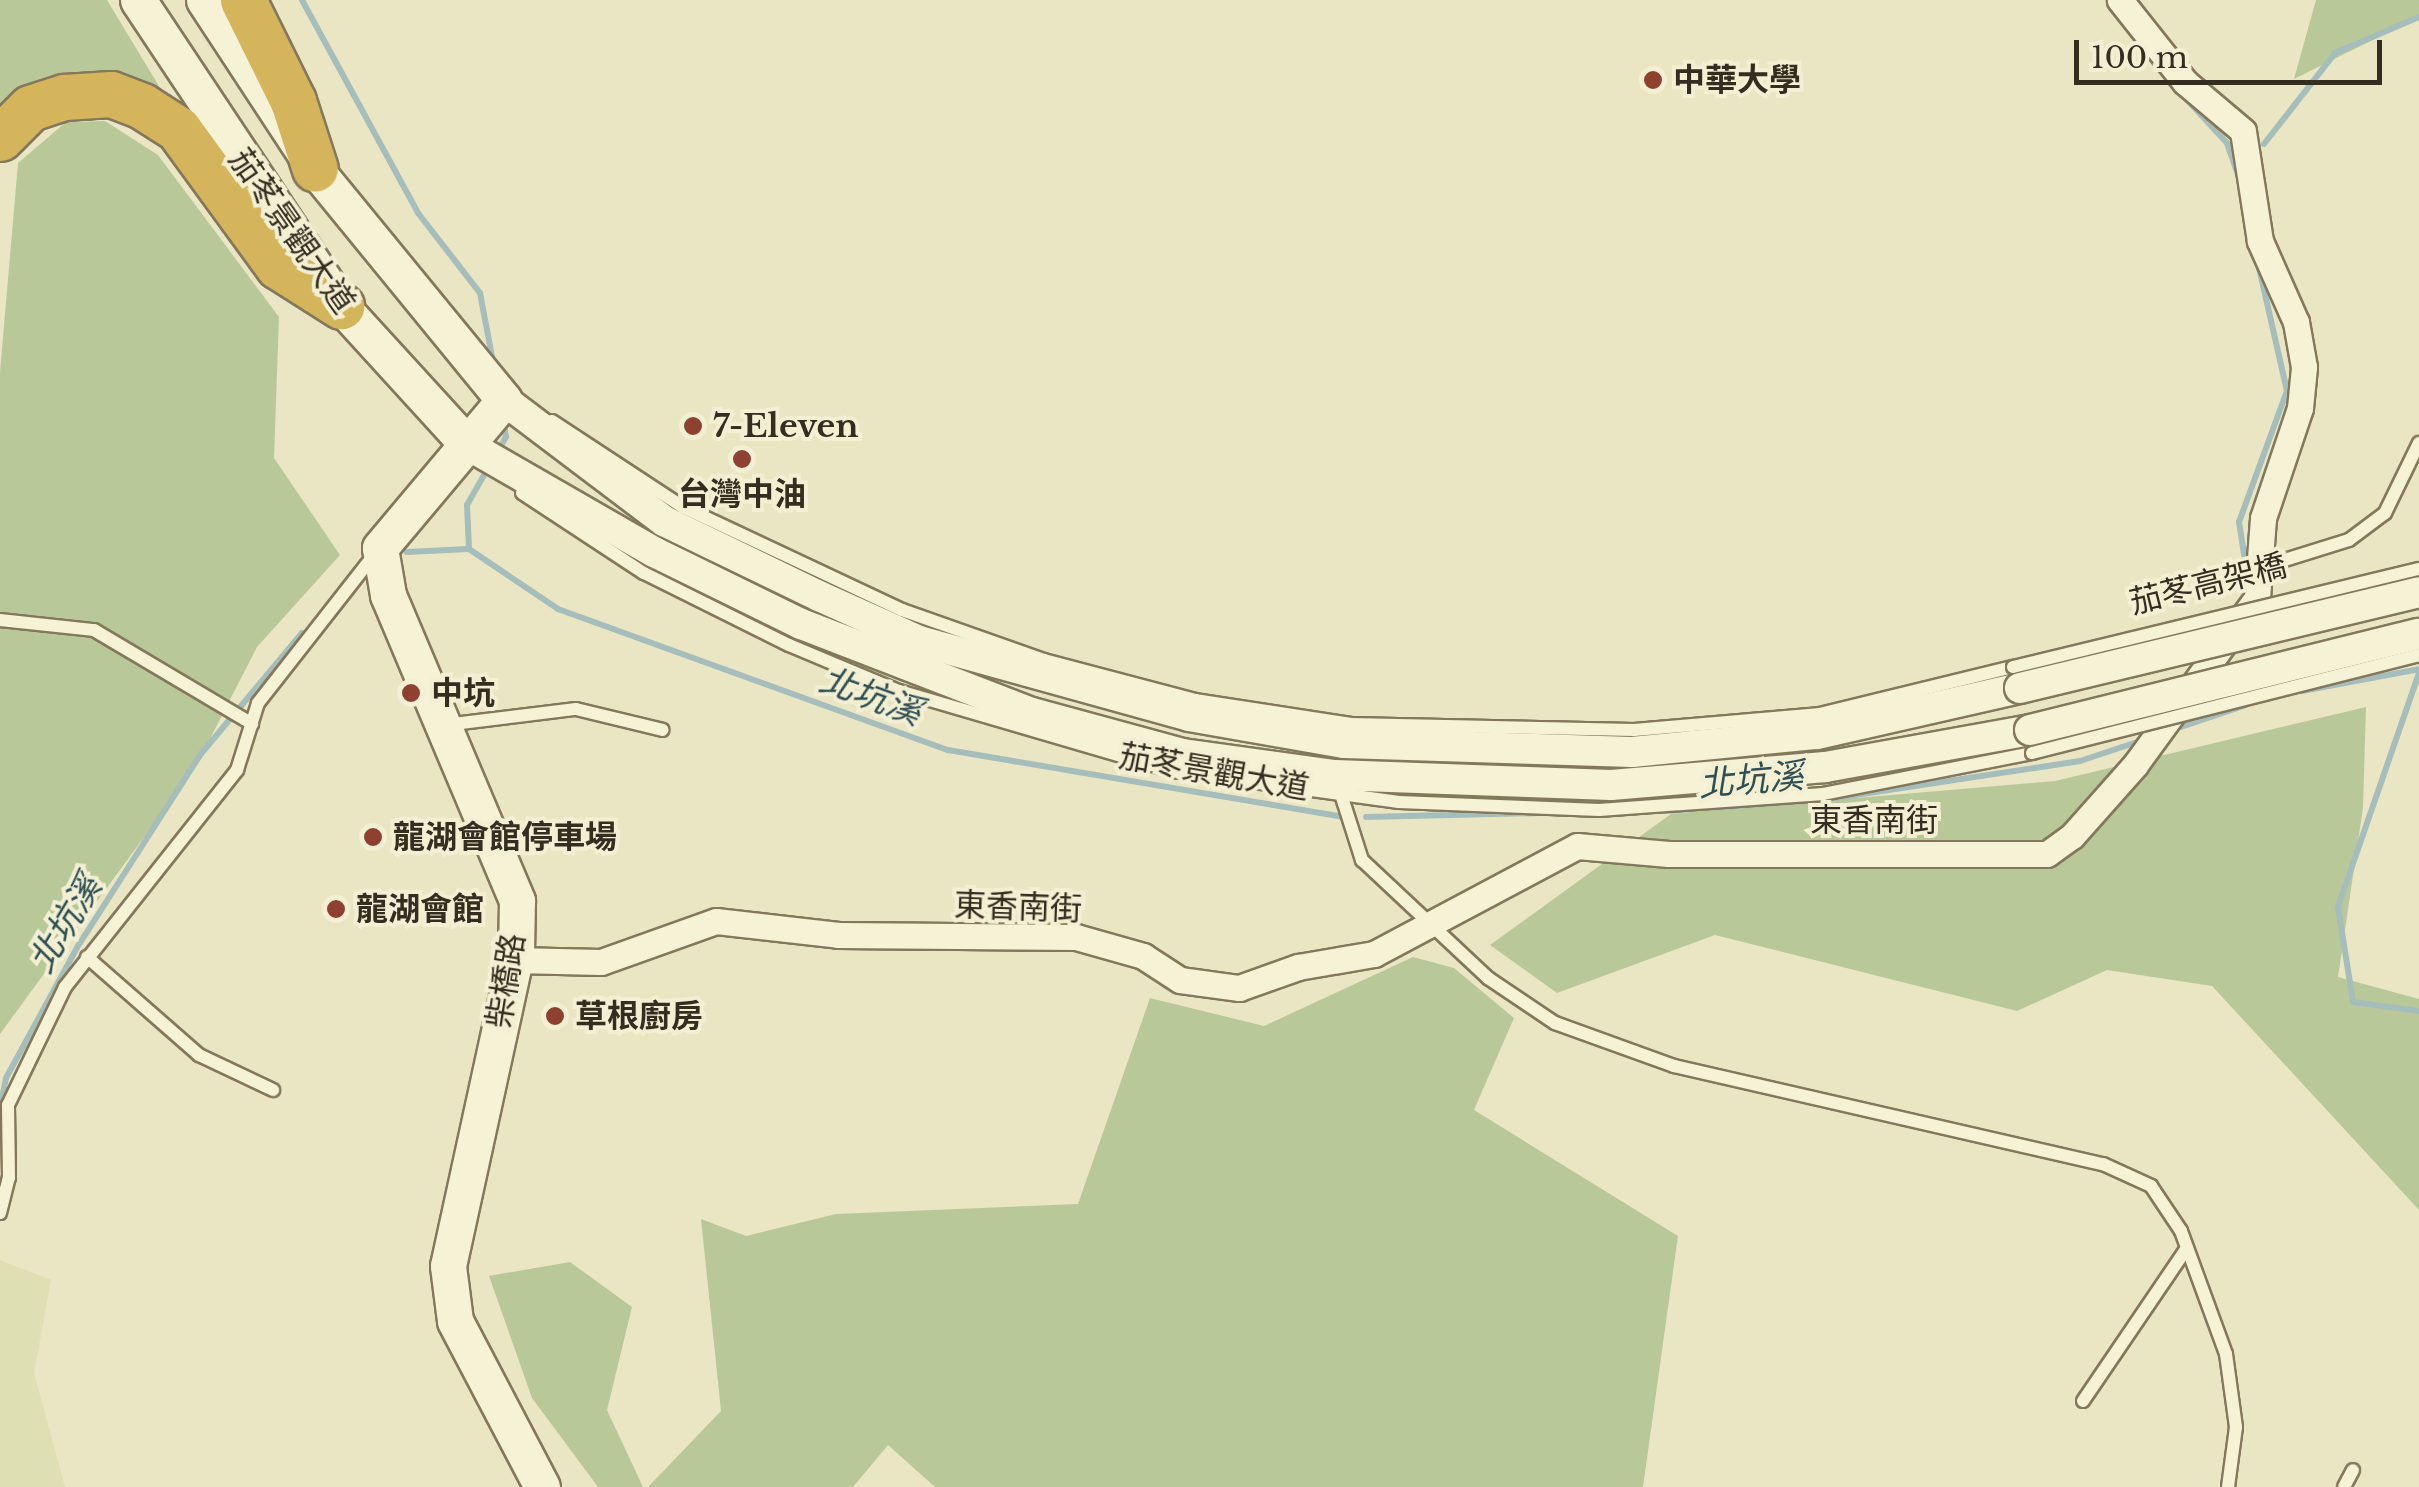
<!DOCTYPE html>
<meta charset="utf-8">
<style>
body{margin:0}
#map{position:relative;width:2419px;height:1487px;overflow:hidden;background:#eae6c4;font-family:"Libre Baskerville","Noto Sans TC",serif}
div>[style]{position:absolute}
.farmland>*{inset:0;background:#dedfb2}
.green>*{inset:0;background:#b9c899}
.stream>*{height:6px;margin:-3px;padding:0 3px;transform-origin:3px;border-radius:3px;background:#a5bebb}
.roads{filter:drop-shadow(2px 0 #84785c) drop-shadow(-2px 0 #84785c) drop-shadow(0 2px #84785c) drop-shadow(0 -2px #84785c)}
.service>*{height:12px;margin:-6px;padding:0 6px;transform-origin:6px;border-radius:6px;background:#f6f2d6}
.minor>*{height:25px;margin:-12.5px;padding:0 12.5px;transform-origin:12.5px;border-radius:12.5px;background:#f6f2d6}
.tertiary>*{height:30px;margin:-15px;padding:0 15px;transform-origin:15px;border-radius:15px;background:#f6f2d6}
.secondary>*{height:35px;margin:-17.5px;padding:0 17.5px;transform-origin:17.5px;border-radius:17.5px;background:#f6f2d6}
.motorway>*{height:45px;margin:-22.5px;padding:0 22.5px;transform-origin:22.5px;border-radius:22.5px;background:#d4b55b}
.bridges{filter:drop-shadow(2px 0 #84785c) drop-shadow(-2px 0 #84785c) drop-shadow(0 2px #84785c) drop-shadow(0 -2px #84785c)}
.service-bridge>*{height:12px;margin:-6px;padding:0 6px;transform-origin:6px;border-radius:6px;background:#f6f2d6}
.tertiary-bridge>*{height:30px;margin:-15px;padding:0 15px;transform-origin:15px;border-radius:15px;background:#f6f2d6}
.dots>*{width:28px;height:28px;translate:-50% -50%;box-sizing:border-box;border:5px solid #f2efd3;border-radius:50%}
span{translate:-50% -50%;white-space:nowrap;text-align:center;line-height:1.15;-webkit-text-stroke:8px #f2efd3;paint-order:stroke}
.poi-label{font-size:32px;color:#352d1f;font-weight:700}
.left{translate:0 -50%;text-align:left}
.street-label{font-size:32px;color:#352d1f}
.water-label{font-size:35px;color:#2f4f53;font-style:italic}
.scale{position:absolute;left:2074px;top:40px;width:308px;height:45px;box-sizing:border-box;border:5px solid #352d1f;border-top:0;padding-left:12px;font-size:30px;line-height:35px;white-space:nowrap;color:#352d1f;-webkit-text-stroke:8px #f2efd3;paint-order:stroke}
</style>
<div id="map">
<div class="farmland">
<i style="clip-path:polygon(0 1260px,51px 1280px,34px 1373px,65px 1487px,0 1487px)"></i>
</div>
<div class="green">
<i style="clip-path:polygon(0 0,107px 0,177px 116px,35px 86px,0 106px)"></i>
<i style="clip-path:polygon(2316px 0,2419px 0,2419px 17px,2294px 79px)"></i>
<i style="clip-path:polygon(105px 121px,158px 155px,279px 317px,274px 458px,340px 555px,257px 647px,196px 766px,0 1034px,0 372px,18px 163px,66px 122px)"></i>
<i style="clip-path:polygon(2366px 707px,2363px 808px,2338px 977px,2419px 999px,2419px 1210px,2212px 986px,2107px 970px,2017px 1011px,1715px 935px,1557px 993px,1490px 945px,1671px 814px,2055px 781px)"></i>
<i style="clip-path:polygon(1413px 957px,1454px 968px,1514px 1018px,1474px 1110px,1678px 1236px,1643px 1487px,935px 1487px,888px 1445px,853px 1487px,648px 1487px,721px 1411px,701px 1219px,746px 1236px,836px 1214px,1078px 1204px,1150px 998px,1264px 1026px)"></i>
<i style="clip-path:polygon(570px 1262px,632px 1307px,607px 1410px,643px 1487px,598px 1487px,532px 1398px,489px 1276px)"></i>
</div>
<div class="stream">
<i style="left:302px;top:0;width:243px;rotate:61.4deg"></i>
<i style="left:418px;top:213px;width:101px;rotate:52.2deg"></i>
<i style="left:480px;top:293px;width:70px;rotate:79.3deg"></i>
<i style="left:2179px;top:91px;width:71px;rotate:47.3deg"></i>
<i style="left:2227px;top:143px;width:37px;rotate:71deg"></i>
<i style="left:2264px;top:144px;width:115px;rotate:-52deg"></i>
<i style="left:2335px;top:53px;width:91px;rotate:-23.2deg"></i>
<i style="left:497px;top:453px;width:18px;rotate:-61deg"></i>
<i style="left:506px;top:437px;width:18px;rotate:-99deg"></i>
<i style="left:469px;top:549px;width:44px;rotate:-92.6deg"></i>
<i style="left:467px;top:505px;width:43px;rotate:-60.4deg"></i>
<i style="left:407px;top:552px;width:62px;rotate:-2.8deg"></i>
<i style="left:469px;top:549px;width:107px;rotate:34deg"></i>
<i style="left:558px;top:609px;width:415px;rotate:19.9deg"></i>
<i style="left:948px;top:750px;width:403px;rotate:9.6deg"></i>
<i style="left:2247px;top:573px;width:52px;rotate:-98.9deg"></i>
<i style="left:2239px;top:522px;width:140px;rotate:-69.9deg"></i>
<i style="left:2287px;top:391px;width:126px;rotate:-102.8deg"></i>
<i style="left:2419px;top:673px;width:248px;rotate:109.1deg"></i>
<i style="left:2338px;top:907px;width:96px;rotate:81deg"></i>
<i style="left:2353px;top:1002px;width:67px;rotate:7.8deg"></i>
<i style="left:2302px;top:691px;width:119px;rotate:-10.6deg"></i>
<i style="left:2181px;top:727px;width:69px;rotate:-18.7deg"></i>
<i style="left:1836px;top:798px;width:247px;rotate:-8.6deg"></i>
<i style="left:2080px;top:761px;width:57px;rotate:-18.4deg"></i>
<i style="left:1667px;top:811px;width:152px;rotate:-4.1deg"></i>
<i style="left:1366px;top:817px;width:173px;rotate:-1.3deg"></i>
<i style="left:0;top:1109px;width:32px;rotate:-79deg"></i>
<i style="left:6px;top:1078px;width:150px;rotate:-61.4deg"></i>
<i style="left:78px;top:946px;width:227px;rotate:-57.4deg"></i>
<i style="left:200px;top:755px;width:159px;rotate:-50.1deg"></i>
</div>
<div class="roads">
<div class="service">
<i style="left:552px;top:421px;width:157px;rotate:33.3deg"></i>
<i style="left:683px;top:507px;width:242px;rotate:25.2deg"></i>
<i style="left:902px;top:610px;width:151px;rotate:19.4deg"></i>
<i style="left:1044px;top:660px;width:156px;rotate:14.8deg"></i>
<i style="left:1195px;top:700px;width:158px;rotate:8.7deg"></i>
<i style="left:1351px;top:724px;width:283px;rotate:1.2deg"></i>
<i style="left:1634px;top:730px;width:187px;rotate:-4.9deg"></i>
<i style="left:1820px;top:714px;width:199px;rotate:-13.7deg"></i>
<i style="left:522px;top:493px;width:146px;rotate:33.3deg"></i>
<i style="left:644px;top:573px;width:162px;rotate:26.4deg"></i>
<i style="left:789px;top:645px;width:119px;rotate:22.7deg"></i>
<i style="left:899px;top:691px;width:285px;rotate:16.3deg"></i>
<i style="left:1173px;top:771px;width:228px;rotate:7.8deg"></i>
<i style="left:1399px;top:802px;width:200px;rotate:2.3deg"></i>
<i style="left:1599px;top:810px;width:225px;rotate:-4.1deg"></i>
<i style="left:1823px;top:794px;width:213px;rotate:-11.1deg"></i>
<i style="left:2259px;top:568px;width:94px;rotate:-17.3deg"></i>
<i style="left:2349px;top:540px;width:45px;rotate:-36.9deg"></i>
<i style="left:2385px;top:513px;width:78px;rotate:-64.1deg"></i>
<i style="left:0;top:620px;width:95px;rotate:6.1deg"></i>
<i style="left:94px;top:630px;width:184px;rotate:30.7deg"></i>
<i style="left:445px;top:725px;width:132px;rotate:-7deg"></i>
<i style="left:576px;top:709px;width:89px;rotate:13.6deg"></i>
<i style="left:1339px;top:788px;width:76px;rotate:72.3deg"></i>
<i style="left:1362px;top:860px;width:173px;rotate:43.1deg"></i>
<i style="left:1488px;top:978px;width:81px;rotate:33.9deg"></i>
<i style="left:1555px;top:1023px;width:127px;rotate:19.9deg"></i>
<i style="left:1674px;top:1066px;width:440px;rotate:12.9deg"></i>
<i style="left:2103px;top:1164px;width:53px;rotate:24.6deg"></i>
<i style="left:2151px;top:1186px;width:54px;rotate:56.3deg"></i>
<i style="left:2181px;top:1231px;width:131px;rotate:69.9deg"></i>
<i style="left:2226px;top:1354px;width:74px;rotate:82.2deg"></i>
<i style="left:2236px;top:1427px;width:61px;rotate:97.6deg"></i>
<i style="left:87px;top:957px;width:149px;rotate:41.2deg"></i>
<i style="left:199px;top:1055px;width:82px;rotate:25.3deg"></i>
<i style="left:0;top:1213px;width:36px;rotate:-76deg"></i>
<i style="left:9px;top:1178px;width:73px;rotate:-90.8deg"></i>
<i style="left:8px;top:1105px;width:131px;rotate:-64.2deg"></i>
<i style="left:65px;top:987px;width:277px;rotate:-51.6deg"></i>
<i style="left:237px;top:770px;width:70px;rotate:-72.6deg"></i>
<i style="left:258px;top:703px;width:189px;rotate:-51.9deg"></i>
<i style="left:2083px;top:1401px;width:185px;rotate:-55.8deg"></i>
<i style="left:2344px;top:1487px;width:19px;rotate:-62deg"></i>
</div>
<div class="minor">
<i style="left:514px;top:960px;width:87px;rotate:1.3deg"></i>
<i style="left:601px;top:962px;width:122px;rotate:-19.6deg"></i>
<i style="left:716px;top:921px;width:123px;rotate:6.5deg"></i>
<i style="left:838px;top:935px;width:238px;rotate:0.5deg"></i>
<i style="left:1076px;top:937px;width:70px;rotate:15.8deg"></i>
<i style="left:1143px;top:956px;width:44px;rotate:33deg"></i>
<i style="left:1180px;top:980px;width:60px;rotate:7.7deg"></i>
<i style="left:1239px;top:988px;width:63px;rotate:-19.6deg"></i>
<i style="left:1298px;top:967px;width:77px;rotate:-9.7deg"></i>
<i style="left:1374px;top:954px;width:230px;rotate:-28deg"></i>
<i style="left:1577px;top:846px;width:92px;rotate:5deg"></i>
<i style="left:1669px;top:854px;width:378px"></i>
<i style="left:2047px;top:854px;width:31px;rotate:-36deg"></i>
<i style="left:2072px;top:836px;width:95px;rotate:-48.4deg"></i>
<i style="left:2135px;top:765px;width:207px;rotate:-53.9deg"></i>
<i style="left:2257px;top:598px;width:80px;rotate:-85.7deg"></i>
<i style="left:2263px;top:518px;width:116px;rotate:-71.4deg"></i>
<i style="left:2300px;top:408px;width:41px;rotate:-84.4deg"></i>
<i style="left:2304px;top:367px;width:46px;rotate:-100.1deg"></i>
<i style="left:2296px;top:322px;width:89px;rotate:-114deg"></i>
<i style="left:2260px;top:241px;width:111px;rotate:-98.8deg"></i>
<i style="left:2243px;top:131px;width:76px;rotate:-139.8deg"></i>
<i style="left:2185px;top:82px;width:105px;rotate:-128.4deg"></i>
</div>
<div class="tertiary">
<i style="left:504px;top:400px;width:201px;rotate:37.1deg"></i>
<i style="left:664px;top:521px;width:172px;rotate:25.8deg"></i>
<i style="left:819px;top:596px;width:110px;rotate:24.2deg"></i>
<i style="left:919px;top:641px;width:280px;rotate:15.5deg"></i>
<i style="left:1189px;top:716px;width:157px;rotate:9.9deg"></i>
<i style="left:1344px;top:743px;width:288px;rotate:1.8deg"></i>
<i style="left:1632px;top:752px;width:186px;rotate:-5.6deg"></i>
<i style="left:1817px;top:734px;width:208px;rotate:-12.8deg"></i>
<i style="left:468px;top:445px;width:215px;rotate:29.9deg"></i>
<i style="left:654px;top:552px;width:164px;rotate:26.1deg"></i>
<i style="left:801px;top:624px;width:248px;rotate:21.1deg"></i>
<i style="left:1032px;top:713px;width:156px;rotate:15.2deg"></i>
<i style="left:1183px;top:754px;width:153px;rotate:7.9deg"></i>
<i style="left:1335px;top:775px;width:276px;rotate:2.1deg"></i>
<i style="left:1611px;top:785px;width:215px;rotate:-4.8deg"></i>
<i style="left:1825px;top:767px;width:208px;rotate:-10.2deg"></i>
</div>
<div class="secondary">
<i style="left:138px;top:0;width:367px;rotate:56.4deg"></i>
<i style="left:341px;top:306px;width:188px;rotate:47.6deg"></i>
<i style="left:204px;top:0;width:202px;rotate:56.7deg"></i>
<i style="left:315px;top:169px;width:298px;rotate:50.7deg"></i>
<i style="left:504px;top:400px;width:193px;rotate:130deg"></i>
<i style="left:380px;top:548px;width:48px;rotate:80.3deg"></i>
<i style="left:388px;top:595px;width:332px;rotate:67.1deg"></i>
<i style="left:517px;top:901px;width:53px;rotate:91.1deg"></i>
<i style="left:516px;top:954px;width:319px;rotate:102.3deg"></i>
<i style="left:448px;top:1266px;width:55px;rotate:82.7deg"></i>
<i style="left:455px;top:1321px;width:187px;rotate:62.3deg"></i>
</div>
<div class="motorway">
<i style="left:243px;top:0;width:113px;rotate:63.7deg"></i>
<i style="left:293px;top:101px;width:71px;rotate:72.1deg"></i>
<i style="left:0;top:138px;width:42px;rotate:-45deg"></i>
<i style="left:30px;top:108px;width:36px;rotate:-18deg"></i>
<i style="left:64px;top:97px;width:47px;rotate:-3.7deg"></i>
<i style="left:111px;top:94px;width:33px;rotate:21deg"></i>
<i style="left:142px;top:106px;width:43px;rotate:32.6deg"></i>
<i style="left:178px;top:129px;width:170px;rotate:53.9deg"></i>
<i style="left:278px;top:266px;width:75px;rotate:32.4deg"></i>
</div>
</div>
<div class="bridges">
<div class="service-bridge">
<i style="left:2013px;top:667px;width:418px;rotate:-13.6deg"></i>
<i style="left:2032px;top:753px;width:399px;rotate:-14.2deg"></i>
</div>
<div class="tertiary-bridge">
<i style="left:2020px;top:688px;width:410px;rotate:-13.5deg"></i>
<i style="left:2030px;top:730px;width:401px;rotate:-13.9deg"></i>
</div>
</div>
<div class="dots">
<i style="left:1653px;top:80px;background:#8e4130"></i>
<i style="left:693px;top:426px;background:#8e4130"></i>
<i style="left:742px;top:459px;background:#8e4130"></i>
<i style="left:411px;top:693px;background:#8e4130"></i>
<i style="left:373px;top:837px;background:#8e4130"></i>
<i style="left:336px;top:909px;background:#8e4130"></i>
<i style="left:555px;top:1016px;background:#8e4130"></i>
</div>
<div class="poi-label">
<span class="left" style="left:1673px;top:80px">中華大學</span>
<span class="left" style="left:713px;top:426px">7-Eleven</span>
<span style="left:742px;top:494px">台灣中油</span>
<span class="left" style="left:431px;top:693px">中坑</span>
<span class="left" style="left:393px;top:837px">龍湖會館停車場</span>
<span class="left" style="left:356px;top:909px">龍湖會館</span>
<span class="left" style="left:575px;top:1016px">草根廚房</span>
</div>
<div class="street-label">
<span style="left:292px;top:231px;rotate:55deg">茄苳景觀大道</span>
<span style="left:2208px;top:584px;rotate:-14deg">茄苳高架橋</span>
<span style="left:1214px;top:772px;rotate:10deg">茄苳景觀大道</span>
<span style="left:1874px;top:820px">東香南街</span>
<span style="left:1018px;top:907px;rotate:2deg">東香南街</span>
<span style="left:506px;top:981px;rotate:-81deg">柴橋路</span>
</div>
<div class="water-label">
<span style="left:871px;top:696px;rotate:20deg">北坑溪</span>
<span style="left:1751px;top:780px;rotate:-5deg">北坑溪</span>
<span style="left:65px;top:924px;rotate:-59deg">北坑溪</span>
</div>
<div class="scale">100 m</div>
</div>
